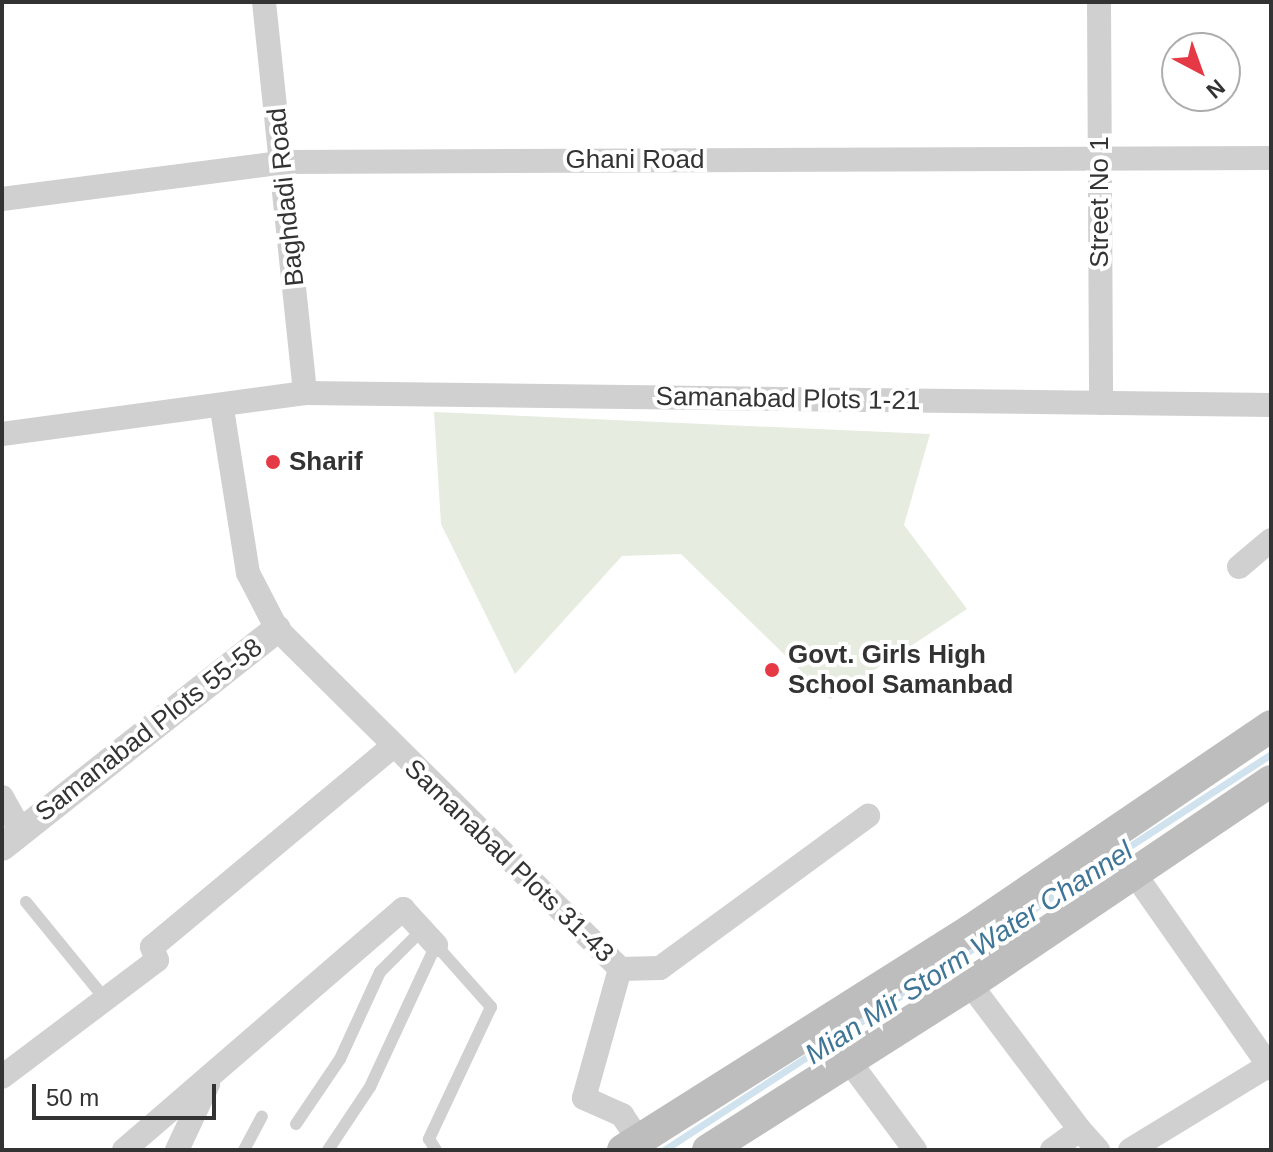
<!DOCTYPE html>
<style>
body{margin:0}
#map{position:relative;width:1273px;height:1152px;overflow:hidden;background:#fff;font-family:Arial,sans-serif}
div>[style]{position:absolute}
.green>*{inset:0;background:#e6ecdf}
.stream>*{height:7px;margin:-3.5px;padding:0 3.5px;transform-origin:3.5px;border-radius:3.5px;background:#cfe2ee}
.service>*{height:12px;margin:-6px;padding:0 6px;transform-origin:6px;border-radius:6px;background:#d0d0d0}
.minor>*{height:24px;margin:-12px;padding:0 12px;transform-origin:12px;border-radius:12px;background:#d0d0d0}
.tertiary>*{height:28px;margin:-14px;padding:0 14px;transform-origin:14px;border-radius:14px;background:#d0d0d0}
.secondary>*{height:32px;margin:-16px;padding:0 16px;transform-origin:16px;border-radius:16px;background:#bdbdbd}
.dots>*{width:22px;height:22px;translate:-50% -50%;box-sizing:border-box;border:4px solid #fff;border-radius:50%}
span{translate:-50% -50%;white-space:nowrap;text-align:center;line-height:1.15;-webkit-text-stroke:8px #fff;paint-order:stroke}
.street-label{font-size:26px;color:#333}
.poi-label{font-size:26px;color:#333;font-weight:700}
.left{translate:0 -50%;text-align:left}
.water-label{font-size:28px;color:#3f7597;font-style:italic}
.frame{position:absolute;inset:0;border:4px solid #333;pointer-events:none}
.north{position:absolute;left:1161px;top:32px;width:80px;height:80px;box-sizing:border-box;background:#fff;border:2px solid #adadad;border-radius:50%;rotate:139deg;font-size:22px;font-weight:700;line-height:32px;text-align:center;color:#333}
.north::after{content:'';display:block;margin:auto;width:28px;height:36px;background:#e63946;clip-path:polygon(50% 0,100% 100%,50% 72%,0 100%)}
.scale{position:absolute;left:32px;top:1084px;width:184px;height:36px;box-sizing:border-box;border:4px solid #333;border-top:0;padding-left:10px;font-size:24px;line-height:28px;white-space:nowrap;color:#333;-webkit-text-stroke:6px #fff;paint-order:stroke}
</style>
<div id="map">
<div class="green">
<i style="clip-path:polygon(434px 412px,930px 434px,904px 525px,967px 609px,830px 699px,681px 554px,622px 556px,515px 674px,441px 524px)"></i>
</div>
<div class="stream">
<i style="left:664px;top:1150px;width:725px;rotate:-33.12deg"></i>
</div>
<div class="service">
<i style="left:26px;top:902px;width:125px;rotate:50.8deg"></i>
<i style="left:296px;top:1124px;width:78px;rotate:-55.9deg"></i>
<i style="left:340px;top:1059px;width:96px;rotate:-65.3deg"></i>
<i style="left:380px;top:972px;width:59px;rotate:-45deg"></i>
<i style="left:244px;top:1150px;width:38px;rotate:-62deg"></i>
<i style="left:328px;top:1150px;width:76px;rotate:-56.3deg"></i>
<i style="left:370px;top:1087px;width:157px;rotate:-65.1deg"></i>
<i style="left:436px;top:945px;width:83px;rotate:48.4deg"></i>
<i style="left:491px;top:1007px;width:146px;rotate:115.2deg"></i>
<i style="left:429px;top:1139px;width:13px;rotate:58deg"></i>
</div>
<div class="minor">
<i style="left:264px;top:2px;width:393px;rotate:84deg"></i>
<i style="left:1099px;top:2px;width:401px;rotate:89.7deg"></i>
<i style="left:2px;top:199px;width:285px;rotate:-7.4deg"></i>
<i style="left:285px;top:162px;width:986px;rotate:-0.23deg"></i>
<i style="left:222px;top:409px;width:166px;rotate:81deg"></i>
<i style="left:248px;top:573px;width:63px;rotate:62.6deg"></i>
<i style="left:277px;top:629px;width:483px;rotate:44.7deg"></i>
<i style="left:620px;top:969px;width:40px;rotate:-1.4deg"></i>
<i style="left:660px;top:968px;width:258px;rotate:-36.2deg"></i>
<i style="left:2px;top:434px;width:306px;rotate:-7.7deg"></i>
<i style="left:305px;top:393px;width:966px;rotate:0.71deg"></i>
<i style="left:1239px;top:567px;width:42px;rotate:-40.2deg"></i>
<i style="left:2px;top:797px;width:39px;rotate:61deg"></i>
<i style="left:1134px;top:873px;width:239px;rotate:55deg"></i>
<i style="left:620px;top:969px;width:134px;rotate:105.6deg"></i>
<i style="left:584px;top:1098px;width:42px;rotate:24.1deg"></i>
<i style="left:622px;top:1115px;width:30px;rotate:56deg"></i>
<i style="left:970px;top:984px;width:183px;rotate:53deg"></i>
<i style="left:849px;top:1061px;width:111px;rotate:53.4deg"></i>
<i style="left:2px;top:1077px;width:194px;rotate:-37deg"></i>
<i style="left:157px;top:960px;width:14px;rotate:-111deg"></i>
<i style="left:152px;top:947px;width:312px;rotate:-39.8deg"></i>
<i style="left:124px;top:1150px;width:369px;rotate:-40.8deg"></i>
<i style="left:403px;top:909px;width:49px;rotate:47.5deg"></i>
<i style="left:177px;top:1150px;width:73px;rotate:-64.8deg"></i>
<i style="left:1052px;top:1150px;width:34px;rotate:-36deg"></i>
<i style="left:1080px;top:1130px;width:27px;rotate:48deg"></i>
<i style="left:1130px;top:1150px;width:165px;rotate:-31.4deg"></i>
</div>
<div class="tertiary">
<i style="left:2px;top:847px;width:351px;rotate:-38.4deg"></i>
</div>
<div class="secondary">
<i style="left:623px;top:1150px;width:412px;rotate:-32.3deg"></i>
<i style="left:971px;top:930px;width:363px;rotate:-34.2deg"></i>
<i style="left:708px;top:1150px;width:310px;rotate:-32.4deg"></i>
<i style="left:970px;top:984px;width:363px;rotate:-34deg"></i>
</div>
<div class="dots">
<i style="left:273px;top:462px;background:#e63946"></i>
<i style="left:772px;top:670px;background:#e63946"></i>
</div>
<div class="street-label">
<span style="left:635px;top:160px">Ghani Road</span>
<span style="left:286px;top:197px;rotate:-96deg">Baghdadi Road</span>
<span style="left:1100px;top:202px;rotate:-90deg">Street No 1</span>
<span style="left:788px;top:399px;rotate:1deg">Samanabad Plots 1-21</span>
<span style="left:149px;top:730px;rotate:-38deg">Samanabad Plots 55-58</span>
<span style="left:509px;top:861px;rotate:44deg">Samanabad Plots 31-43</span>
</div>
<div class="poi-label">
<span class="left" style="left:289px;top:462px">Sharif</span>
<span class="left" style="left:788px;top:670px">Govt. Girls High<br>School Samanbad</span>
</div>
<div class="water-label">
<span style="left:969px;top:953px;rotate:-33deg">Mian Mir Storm Water Channel</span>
</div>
<div class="frame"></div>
<div class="north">N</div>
<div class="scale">50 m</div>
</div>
